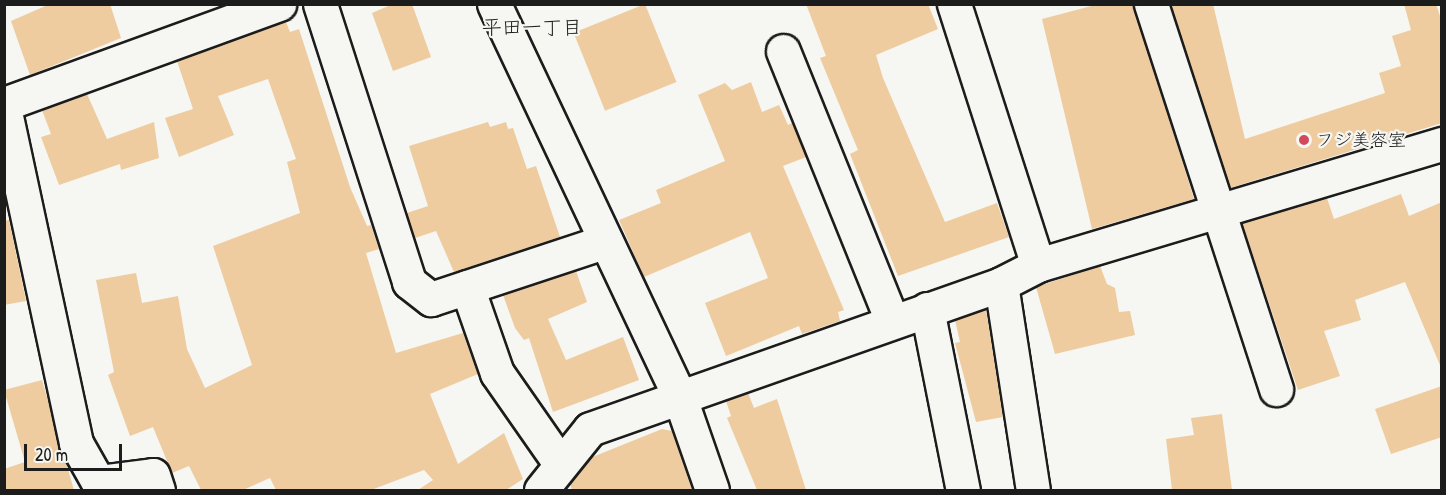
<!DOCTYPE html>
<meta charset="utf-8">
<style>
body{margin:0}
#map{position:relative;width:1446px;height:495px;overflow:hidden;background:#f6f6f2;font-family:"Patrick Hand","Klee One",sans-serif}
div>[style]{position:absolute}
.building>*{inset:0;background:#eecc9f;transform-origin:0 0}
.roads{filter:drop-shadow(2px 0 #1c1c1c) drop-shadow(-2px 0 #1c1c1c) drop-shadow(0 2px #1c1c1c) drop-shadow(0 -2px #1c1c1c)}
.minor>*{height:33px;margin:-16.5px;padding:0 16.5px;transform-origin:16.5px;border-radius:16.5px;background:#f6f6f2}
.dots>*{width:16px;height:16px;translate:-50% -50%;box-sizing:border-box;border:3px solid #f6f6f2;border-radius:50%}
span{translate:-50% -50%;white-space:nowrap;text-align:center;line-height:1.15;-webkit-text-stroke:4.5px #f6f6f2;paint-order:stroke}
.poi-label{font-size:18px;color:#1c1c1c}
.left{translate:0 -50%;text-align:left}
.neighbourhood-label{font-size:20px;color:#1c1c1c}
.frame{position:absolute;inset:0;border:6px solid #1c1c1c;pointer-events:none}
.scale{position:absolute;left:24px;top:444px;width:98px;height:27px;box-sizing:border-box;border:3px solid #1c1c1c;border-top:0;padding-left:8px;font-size:18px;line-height:21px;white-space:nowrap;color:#1c1c1c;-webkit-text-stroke:4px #f6f6f2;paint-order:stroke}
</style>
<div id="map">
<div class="building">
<i style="clip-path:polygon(50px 4px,110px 4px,121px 38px,30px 75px,11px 21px)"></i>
<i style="clip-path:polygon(393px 4px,412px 4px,431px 57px,393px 71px,372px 13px)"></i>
<i style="left:645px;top:4px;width:84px;height:77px;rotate:68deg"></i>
<i style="clip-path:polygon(806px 4px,928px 4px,938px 29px,876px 55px,883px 78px,945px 222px,997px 203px,1009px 237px,898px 276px,850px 154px,858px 150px,820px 58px,826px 56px)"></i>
<i style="clip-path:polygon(1099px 4px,1133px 4px,1194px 199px,1092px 229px,1042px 19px)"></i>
<i style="clip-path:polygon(1171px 4px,1213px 4px,1245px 139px,1385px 93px,1379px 73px,1401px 66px,1392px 36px,1411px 30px,1404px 4px,1436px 4px,1442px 22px,1442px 123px,1230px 188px)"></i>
<i style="clip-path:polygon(286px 22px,290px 32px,299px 29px,350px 187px,367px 226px,371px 225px,379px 249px,366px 253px,396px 353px,463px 333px,478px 374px,430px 394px,458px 464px,504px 433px,523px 479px,506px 490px,418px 490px,433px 480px,424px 470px,371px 490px,276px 490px,270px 478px,243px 490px,201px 490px,189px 466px,172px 473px,153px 427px,130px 436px,108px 375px,114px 372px,96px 280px,136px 273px,142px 303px,178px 296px,187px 349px,205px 388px,252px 365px,213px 246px,300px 213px,287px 162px,296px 159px,268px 79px,218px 96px,234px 135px,179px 157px,165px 118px,193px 109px,177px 61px)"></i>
<i style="clip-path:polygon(751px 82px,762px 112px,779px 105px,788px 125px,792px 123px,806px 157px,783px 166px,844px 310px,838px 312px,840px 321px,802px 334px,799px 326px,726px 356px,705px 303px,768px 278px,750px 232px,644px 277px,619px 220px,661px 203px,656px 190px,725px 161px,698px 95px,725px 83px,732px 90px)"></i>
<i style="clip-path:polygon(87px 94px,107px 139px,154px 122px,159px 158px,121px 170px,120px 164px,59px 185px,41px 137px,51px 134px,42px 110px)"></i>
<i style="clip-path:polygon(488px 122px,490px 127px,506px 122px,508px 129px,513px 128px,527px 169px,536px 166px,560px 237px,454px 272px,436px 231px,415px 238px,407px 213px,428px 206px,409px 146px)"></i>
<i style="clip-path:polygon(1401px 194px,1409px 216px,1442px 202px,1442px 370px,1405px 282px,1355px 300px,1361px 320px,1324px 331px,1340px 376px,1298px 390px,1242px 223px,1327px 198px,1334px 219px)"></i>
<i style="clip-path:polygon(9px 220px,26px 301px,4px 305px,4px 221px)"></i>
<i style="clip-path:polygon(1100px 266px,1107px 284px,1115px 288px,1119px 312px,1130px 311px,1135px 335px,1055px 354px,1036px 287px)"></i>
<i style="clip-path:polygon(576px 271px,587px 302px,548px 319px,566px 360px,623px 337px,639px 380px,553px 412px,529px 338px,524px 340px,515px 328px,503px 295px)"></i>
<i style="clip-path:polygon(986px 309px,1003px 417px,976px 422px,955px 343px,960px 342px,955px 320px)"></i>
<i style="clip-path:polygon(42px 380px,74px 490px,4px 490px,4px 469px,25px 462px,4px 390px)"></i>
<i style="clip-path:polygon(1442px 386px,1442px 437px,1391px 454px,1375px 409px)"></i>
<i style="clip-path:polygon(748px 393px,754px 408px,777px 399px,806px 490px,757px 490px,727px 418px,731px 416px,726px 401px)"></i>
<i style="clip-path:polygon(1222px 414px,1232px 490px,1172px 490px,1166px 439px,1194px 435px,1191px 418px)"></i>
<i style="clip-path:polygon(662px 429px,672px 431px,692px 490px,572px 490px,570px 484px,590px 458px)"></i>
</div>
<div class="roads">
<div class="minor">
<i style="left:320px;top:4px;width:292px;rotate:72.2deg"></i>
<i style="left:409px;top:282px;width:28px;rotate:38deg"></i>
<i style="left:431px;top:299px;width:184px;rotate:-18.3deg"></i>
<i style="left:494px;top:4px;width:436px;rotate:64.7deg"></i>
<i style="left:680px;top:398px;width:97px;rotate:70.8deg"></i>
<i style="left:954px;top:4px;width:274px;rotate:72.2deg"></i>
<i style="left:1151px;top:4px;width:405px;rotate:72deg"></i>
<i style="left:783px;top:51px;width:291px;rotate:68deg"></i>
<i style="left:4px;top:104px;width:293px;rotate:-20deg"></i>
<i style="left:4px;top:107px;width:344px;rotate:77.9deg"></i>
<i style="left:76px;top:443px;width:45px;rotate:60.6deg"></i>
<i style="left:98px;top:482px;width:55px;rotate:-7.3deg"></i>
<i style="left:153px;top:475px;width:16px;rotate:72deg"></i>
<i style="left:1001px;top:284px;width:208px;rotate:81.2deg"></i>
<i style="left:467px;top:287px;width:91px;rotate:70.8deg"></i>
<i style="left:497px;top:373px;width:108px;rotate:55.1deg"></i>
<i style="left:927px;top:309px;width:185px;rotate:78.8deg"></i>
<i style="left:541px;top:490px;width:78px;rotate:-51.2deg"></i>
<i style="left:590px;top:429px;width:436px;rotate:-19.4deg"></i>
<i style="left:1001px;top:284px;width:42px;rotate:-27.2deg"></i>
<i style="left:1038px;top:265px;width:422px;rotate:-16.7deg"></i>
</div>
</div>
<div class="dots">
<i style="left:1304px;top:140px;background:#d1495b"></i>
</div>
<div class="poi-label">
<span class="left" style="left:1316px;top:140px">フジ美容室</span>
</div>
<div class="neighbourhood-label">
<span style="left:532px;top:26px">平田一丁目</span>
</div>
<div class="frame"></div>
<div class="scale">20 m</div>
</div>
